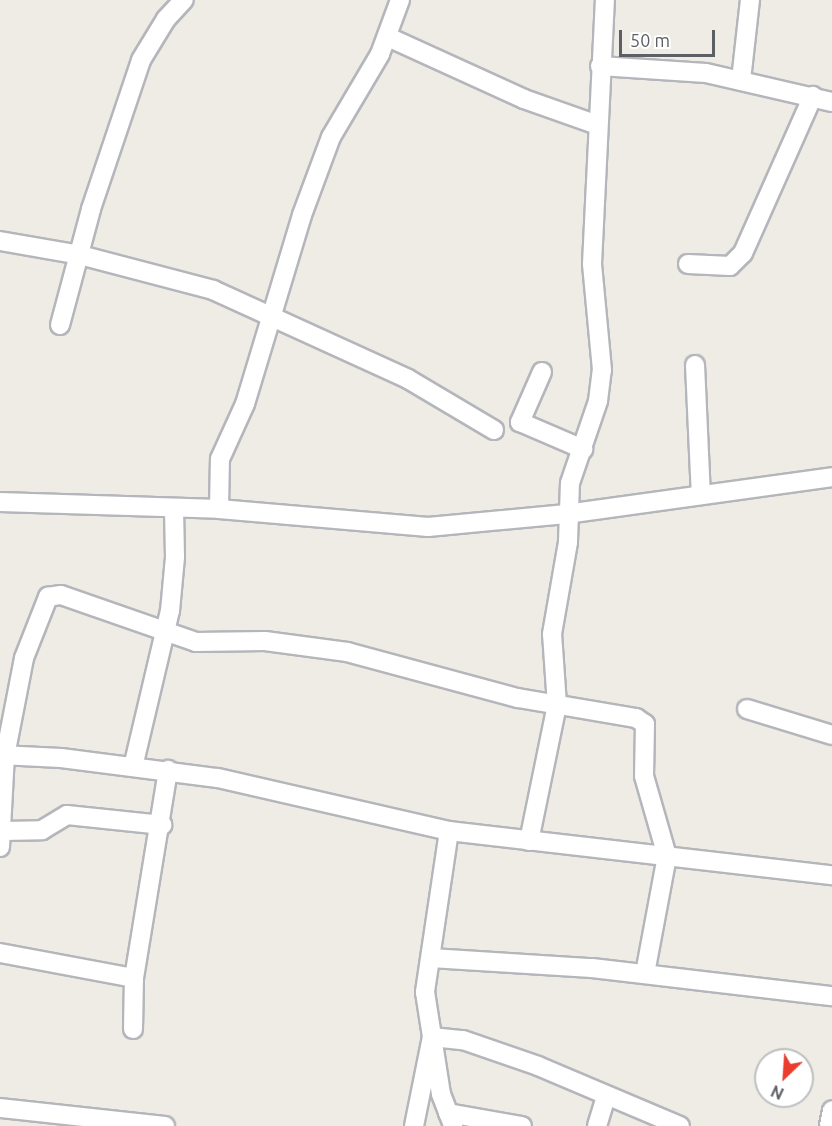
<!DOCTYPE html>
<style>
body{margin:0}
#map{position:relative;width:832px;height:1126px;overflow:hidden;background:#eeece4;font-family:Ubuntu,sans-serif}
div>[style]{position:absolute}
.roads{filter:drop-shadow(2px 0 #b4b6bb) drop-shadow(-2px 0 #b4b6bb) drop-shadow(0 2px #b4b6bb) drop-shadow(0 -2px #b4b6bb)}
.minor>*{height:18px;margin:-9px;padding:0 9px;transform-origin:9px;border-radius:9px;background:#fff}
span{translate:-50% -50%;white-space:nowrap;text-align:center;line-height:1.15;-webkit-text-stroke:4.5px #fff;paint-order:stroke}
.north{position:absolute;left:754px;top:1048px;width:60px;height:60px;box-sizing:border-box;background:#fff;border:2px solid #bebfc1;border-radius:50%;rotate:205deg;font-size:16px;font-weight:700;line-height:24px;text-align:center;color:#5c5f64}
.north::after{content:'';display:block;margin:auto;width:21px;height:27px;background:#eb3c2d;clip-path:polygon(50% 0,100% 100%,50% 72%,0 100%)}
.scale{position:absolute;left:619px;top:30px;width:96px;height:27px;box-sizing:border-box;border:3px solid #5c5f64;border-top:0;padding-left:8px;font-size:18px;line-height:21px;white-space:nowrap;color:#5c5f64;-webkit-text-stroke:4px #fff;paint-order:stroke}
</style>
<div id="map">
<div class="roads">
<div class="minor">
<i style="left:388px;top:37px;width:149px;rotate:24.5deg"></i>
<i style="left:524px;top:99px;width:78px;rotate:19.4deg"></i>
<i style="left:600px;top:66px;width:106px;rotate:3.8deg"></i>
<i style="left:706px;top:73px;width:129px;rotate:13deg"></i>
<i style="left:741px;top:80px;width:81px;rotate:-83.6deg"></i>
<i style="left:0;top:241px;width:81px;rotate:9.9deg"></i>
<i style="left:80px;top:255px;width:138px;rotate:14.7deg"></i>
<i style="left:213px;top:290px;width:214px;rotate:24.5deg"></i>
<i style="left:408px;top:379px;width:100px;rotate:30.7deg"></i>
<i style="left:688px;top:264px;width:42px;rotate:2.7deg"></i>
<i style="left:730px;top:266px;width:18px;rotate:-45deg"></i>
<i style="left:743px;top:253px;width:172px;rotate:-66deg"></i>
<i style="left:60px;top:325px;width:120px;rotate:-75deg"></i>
<i style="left:91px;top:209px;width:157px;rotate:-71.4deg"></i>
<i style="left:141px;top:60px;width:48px;rotate:-58.6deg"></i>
<i style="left:166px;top:19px;width:26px;rotate:-47deg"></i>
<i style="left:695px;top:365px;width:130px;rotate:87.4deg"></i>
<i style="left:542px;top:372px;width:55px;rotate:113.7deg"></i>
<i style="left:520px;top:422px;width:69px;rotate:23.2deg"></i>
<i style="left:0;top:502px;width:219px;rotate:1.8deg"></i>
<i style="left:219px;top:509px;width:210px;rotate:4.9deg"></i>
<i style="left:428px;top:527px;width:139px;rotate:-5.4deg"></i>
<i style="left:566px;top:514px;width:269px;rotate:-7.9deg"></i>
<i style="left:219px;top:509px;width:50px;rotate:-88.9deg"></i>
<i style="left:220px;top:459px;width:60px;rotate:-65.6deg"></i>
<i style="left:245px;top:404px;width:197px;rotate:-73.2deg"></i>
<i style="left:302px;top:215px;width:83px;rotate:-69.6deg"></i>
<i style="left:331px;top:137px;width:96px;rotate:-59.4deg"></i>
<i style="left:380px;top:54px;width:58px;rotate:-69.7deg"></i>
<i style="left:747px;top:709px;width:89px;rotate:17deg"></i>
<i style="left:0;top:755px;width:61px;rotate:2.8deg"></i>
<i style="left:61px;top:758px;width:158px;rotate:7.3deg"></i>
<i style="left:218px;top:778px;width:237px;rotate:12.9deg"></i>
<i style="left:449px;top:831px;width:386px;rotate:6.6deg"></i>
<i style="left:133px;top:767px;width:160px;rotate:-76.7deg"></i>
<i style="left:170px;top:611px;width:54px;rotate:-84.7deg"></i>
<i style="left:175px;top:557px;width:48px;rotate:-91.2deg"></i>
<i style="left:3px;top:831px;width:39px;rotate:-1deg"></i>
<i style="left:42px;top:830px;width:29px;rotate:-31deg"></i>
<i style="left:67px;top:815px;width:96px;rotate:6deg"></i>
<i style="left:449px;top:831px;width:163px;rotate:98.5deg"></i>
<i style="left:425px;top:992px;width:103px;rotate:81.1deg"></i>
<i style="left:441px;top:1094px;width:34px;rotate:69deg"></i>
<i style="left:529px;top:841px;width:139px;rotate:-78.4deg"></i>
<i style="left:557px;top:705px;width:71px;rotate:-94deg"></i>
<i style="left:552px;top:634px;width:93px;rotate:-80.1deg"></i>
<i style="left:568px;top:542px;width:59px;rotate:-88.1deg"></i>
<i style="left:570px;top:483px;width:87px;rotate:-71.1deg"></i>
<i style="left:598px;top:401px;width:31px;rotate:-83deg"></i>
<i style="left:602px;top:370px;width:106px;rotate:-95.4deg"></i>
<i style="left:592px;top:264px;width:264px;rotate:-87.2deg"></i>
<i style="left:0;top:847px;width:91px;rotate:-86.9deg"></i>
<i style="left:5px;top:756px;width:100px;rotate:-79deg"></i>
<i style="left:24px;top:658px;width:66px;rotate:-68.5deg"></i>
<i style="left:48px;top:597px;width:13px;rotate:-9deg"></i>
<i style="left:61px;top:595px;width:143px;rotate:19.2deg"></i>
<i style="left:196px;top:642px;width:69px;rotate:-0.8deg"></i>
<i style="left:265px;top:641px;width:83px;rotate:7.6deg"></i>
<i style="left:347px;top:652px;width:177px;rotate:15.1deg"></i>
<i style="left:518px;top:698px;width:120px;rotate:9.6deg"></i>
<i style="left:636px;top:718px;width:11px;rotate:34deg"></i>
<i style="left:645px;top:724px;width:52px;rotate:91.1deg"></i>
<i style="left:644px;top:776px;width:83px;rotate:74deg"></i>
<i style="left:667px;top:856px;width:120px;rotate:100.6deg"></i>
<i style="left:0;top:953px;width:136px;rotate:10.6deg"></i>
<i style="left:431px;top:958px;width:161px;rotate:3.6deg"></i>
<i style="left:592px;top:968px;width:242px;rotate:6.7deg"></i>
<i style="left:133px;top:1029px;width:51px;rotate:-88.9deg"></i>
<i style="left:134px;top:978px;width:211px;rotate:-80.7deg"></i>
<i style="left:0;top:1108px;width:166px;rotate:6.2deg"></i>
<i style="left:448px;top:1113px;width:75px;rotate:10deg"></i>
<i style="left:414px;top:1126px;width:91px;rotate:-78.6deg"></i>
<i style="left:432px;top:1037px;width:31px;rotate:6deg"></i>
<i style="left:463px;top:1040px;width:79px;rotate:19.1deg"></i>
<i style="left:538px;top:1066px;width:154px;rotate:22.9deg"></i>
<i style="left:597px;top:1126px;width:31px;rotate:-73deg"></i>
<i style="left:829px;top:1126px;width:16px;rotate:-79deg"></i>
</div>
</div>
<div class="north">N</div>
<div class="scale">50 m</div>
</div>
